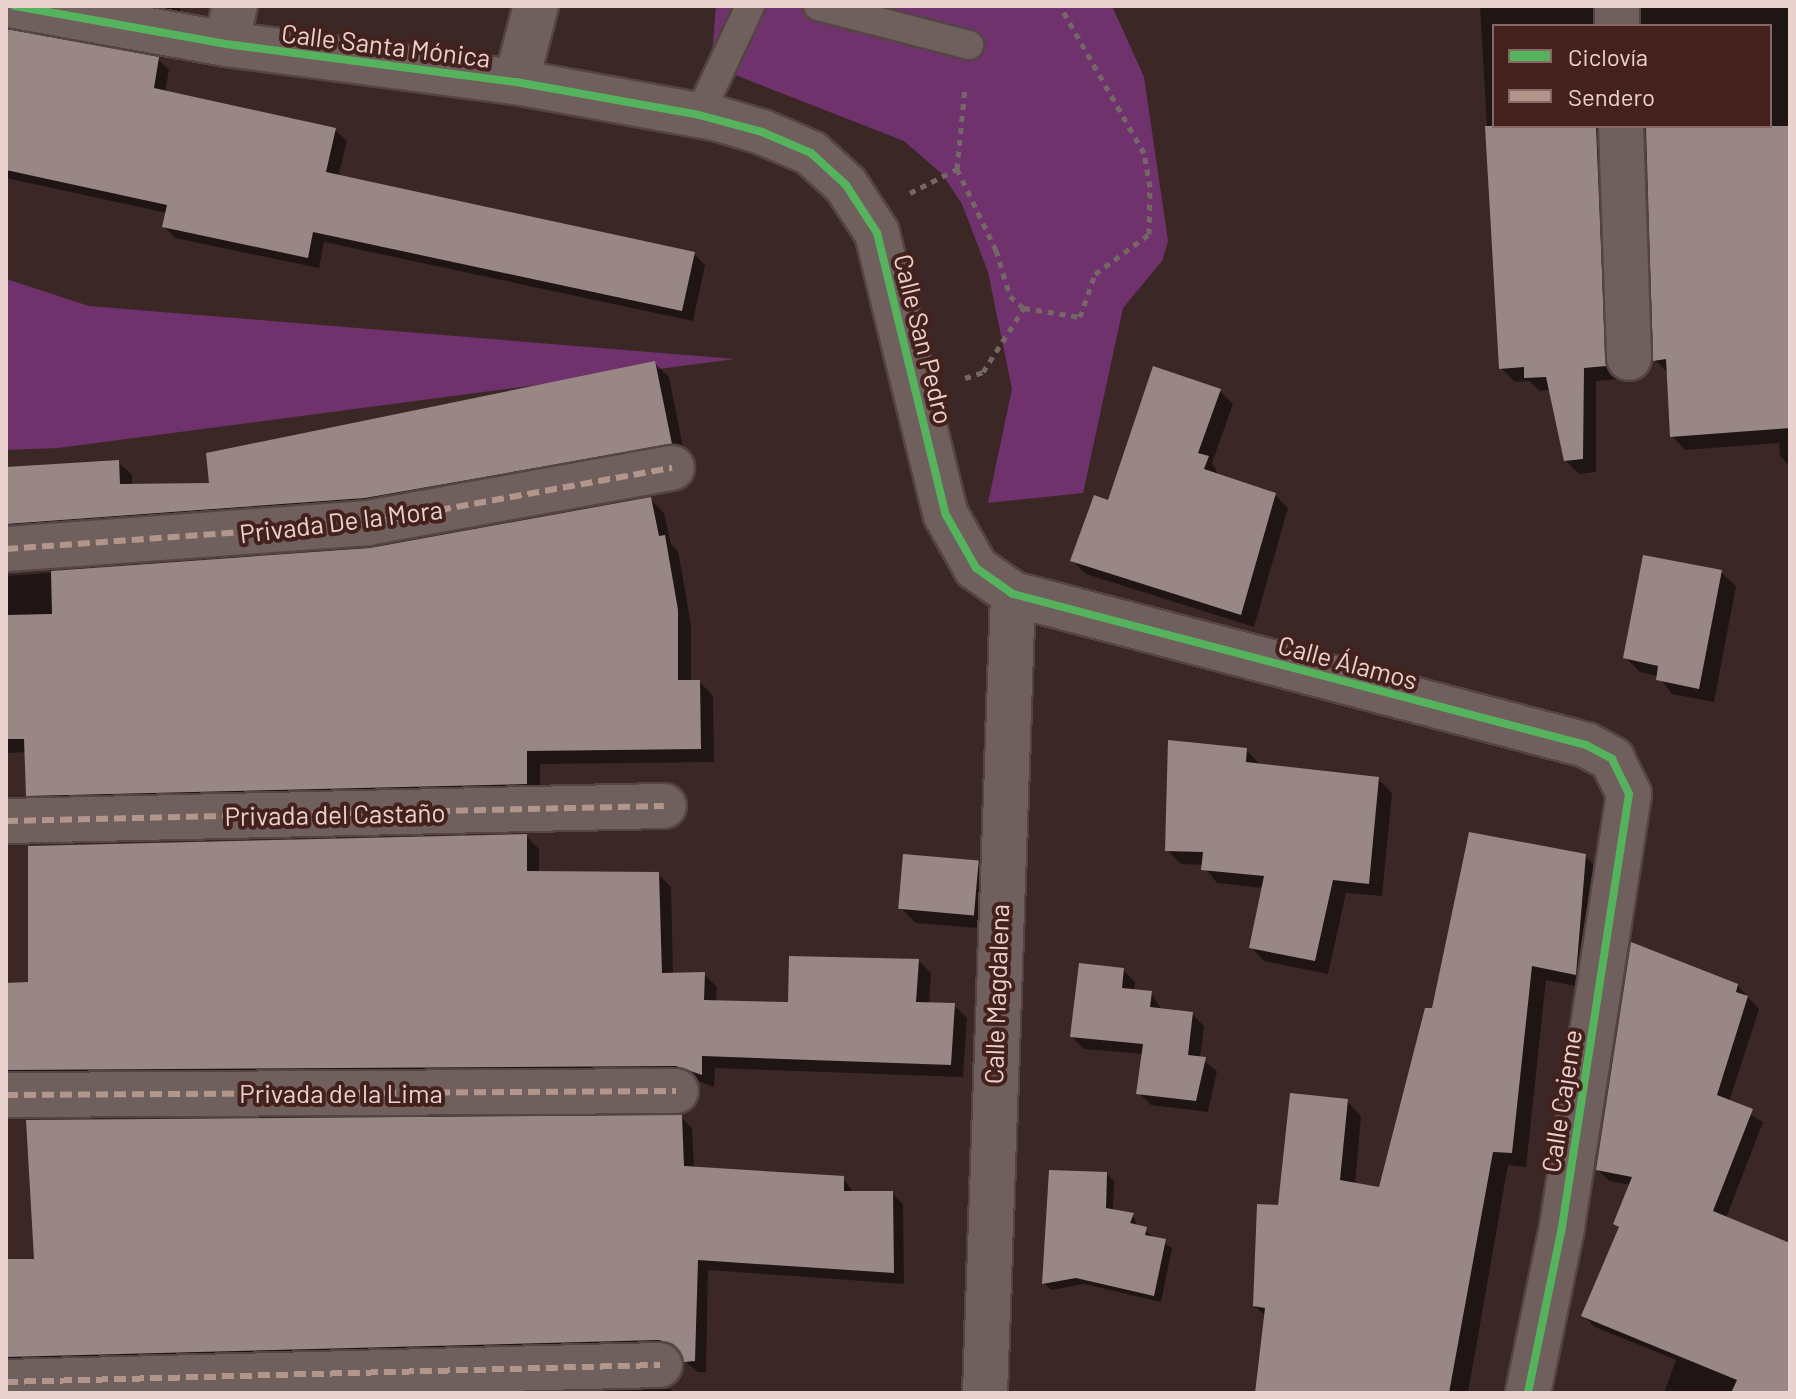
<!DOCTYPE html>
<meta charset="utf-8">
<style>
body{margin:0}
#map{position:relative;width:1796px;height:1399px;overflow:hidden;background:#3b2826;font-family:Barlow,sans-serif}
div>[style]{position:absolute}
.green>*{inset:0;background:#70326d}
.shadow>*{inset:0;background:#0007}
.building>*{inset:0;background:#998785;transform-origin:0 0}
.path>*{height:5px;margin-top:-2.5px;transform-origin:0;background:repeating-linear-gradient(90deg,#756766 0 6px,transparent 0 12px)}
.roads{filter:drop-shadow(2px 0 #554443) drop-shadow(-2px 0 #554443) drop-shadow(0 2px #554443) drop-shadow(0 -2px #554443)}
.service>*{height:28px;margin:-14px;padding:0 14px;transform-origin:14px;border-radius:14px;background:#6f5f5d}
.minor>*{height:44px;margin:-22px;padding:0 22px;transform-origin:22px;border-radius:22px;background:#6f5f5d}
.tertiary>*{height:44px;margin:-22px;padding:0 22px;transform-origin:22px;border-radius:22px;background:#6f5f5d}
.quiet>*{height:6px;margin-top:-3px;transform-origin:0;background:repeating-linear-gradient(90deg,#b2968c 0 12px,transparent 0 18px)}
.cycleway>*{height:8px;margin:-4px;padding:0 4px;transform-origin:4px;border-radius:4px;background:#56b35d}
span{translate:-50% -50%;white-space:nowrap;text-align:center;line-height:1.15;-webkit-text-stroke:8px #44211d;paint-order:stroke}
.street-label{font-size:26px;color:#ead2cf}
.frame{position:absolute;inset:0;border:8px solid #ead2cf;pointer-events:none}
.legend{position:absolute;left:1492px;top:24px;width:280px;height:104px;box-sizing:border-box;background:#44211d;border:2px solid #866864;margin:0;padding:10px 14px;list-style:none;font-size:24px;color:#ead2cf}
.legend li{display:flex;align-items:center;gap:16px;height:40px}
.legend b{width:40px;border:2px solid #866864}
</style>
<div id="map">
<div class="green">
<i style="clip-path:polygon(716px 6px,1112px 6px,1144px 77px,1168px 241px,1162px 261px,1123px 308px,1083px 493px,988px 503px,1012px 389px,988px 272px,962px 204px,942px 174px,904px 141px,720px 69px,712px 55px)"></i>
<i style="clip-path:polygon(6px 279px,89px 306px,735px 359px,58px 448px,6px 450px)"></i>
</div>
<div class="shadow">
<i style="clip-path:polygon(103px 6px,181px 6px,179px 18px)"></i>
<i style="clip-path:polygon(1480px 6px,1610px 6px,1607px 26px,1494px 26px,1494px 126px,1617px 126px,1609px 141px,1619px 379px,1596px 381px,1596px 472px,1579px 474px,1565px 460px,1550px 390px,1540px 391px,1529px 381px,1515px 382px,1501px 368px)"></i>
<i style="clip-path:polygon(1641px 6px,1790px 6px,1790px 466px,1780px 456px,1779px 443px,1685px 450px,1672px 436px,1668px 373px,1655px 360px,1648px 126px,1770px 126px,1770px 26px,1640px 26px)"></i>
<i style="clip-path:polygon(6px 28px,158px 59px,169px 70px,165px 93px,335px 130px,347px 141px,338px 177px,694px 254px,705px 265px,693px 321px,324px 242px,319px 268px,175px 238px,164px 226px,167px 213px,6px 178px)"></i>
<i style="clip-path:polygon(655px 363px,669px 377px,685px 457px,380px 511px,6px 545px,6px 525px,14px 520px,6px 520px,6px 469px,118px 462px,132px 475px,132px 486px,212px 485px)"></i>
<i style="clip-path:polygon(1220px 391px,1233px 404px,1212px 463px,1219px 476px,1275px 495px,1288px 508px,1254px 627px,1086px 574px,1072px 560px,1109px 503px)"></i>
<i style="clip-path:polygon(650px 499px,664px 513px,671px 544px,678px 551px,691px 625px,691px 682px,700px 682px,713px 696px,714px 762px,540px 764px,540px 797px,42px 808px,28px 795px,27px 752px,6px 753px,6px 576px,370px 550px)"></i>
<i style="clip-path:polygon(1721px 572px,1736px 586px,1714px 702px,1672px 694px,1658px 676px,1640px 672px,1626px 658px)"></i>
<i style="clip-path:polygon(1246px 750px,1260px 764px,1378px 779px,1392px 793px,1382px 896px,1346px 893px,1328px 974px,1264px 961px,1251px 947px,1263px 888px,1217px 883px,1203px 865px,1181px 864px,1167px 850px)"></i>
<i style="clip-path:polygon(526px 836px,539px 849px,539px 873px,658px 874px,671px 887px,673px 974px,704px 974px,717px 987px,716px 1002px,790px 1005px,918px 960px,931px 973px,929px 1004px,954px 1005px,967px 1018px,963px 1077px,715px 1068px,714px 1087px,690px 1078px,6px 1090px,6px 985px,30px 984px)"></i>
<i style="clip-path:polygon(1585px 856px,1600px 871px,1590px 989px,1546px 980px,1526px 1167px,1508px 1165px,1468px 1393px,1257px 1393px,1266px 1317px,1255px 1306px,1280px 1208px,1347px 1101px,1361px 1116px,1355px 1185px,1381px 1190px,1433px 1010px)"></i>
<i style="clip-path:polygon(978px 862px,993px 876px,991px 929px,916px 923px,901px 908px)"></i>
<i style="clip-path:polygon(1123px 970px,1135px 982px,1134px 991px,1151px 993px,1162px 1010px,1192px 1014px,1204px 1026px,1200px 1058px,1217px 1071px,1208px 1112px,1151px 1105px,1139px 1093px,1144px 1054px,1084px 1049px,1072px 1037px)"></i>
<i style="clip-path:polygon(1737px 985px,1759px 1009px,1729px 1102px,1763px 1122px,1726px 1218px,1790px 1243px,1790px 1393px,1664px 1393px,1676px 1360px,1595px 1327px,1584px 1316px,1620px 1229px,1615px 1224px,1631px 1185px,1609px 1181px,1598px 1170px)"></i>
<i style="clip-path:polygon(681px 1117px,692px 1128px,694px 1169px,843px 1178px,854px 1193px,892px 1193px,903px 1204px,904px 1284px,708px 1270px,706px 1372px,698px 1372px,672px 1350px,6px 1371px,6px 1261px,36px 1260px)"></i>
<i style="clip-path:polygon(1107px 1174px,1114px 1181px,1113px 1211px,1133px 1215px,1138px 1227px,1172px 1248px,1161px 1302px,1084px 1284px,1051px 1290px,1044px 1283px)"></i>
<i style="clip-path:polygon(670px 1389px,674px 1393px,541px 1393px)"></i>
</div>
<div class="building">
<i style="clip-path:polygon(6px 29px,159px 57px,154px 88px,336px 128px,326px 172px,695px 252px,682px 311px,313px 232px,308px 258px,162px 227px,167px 205px,6px 170px)"></i>
<i style="clip-path:polygon(1485px 126px,1596px 126px,1606px 366px,1584px 368px,1583px 459px,1564px 461px,1546px 377px,1524px 378px,1524px 367px,1499px 369px)"></i>
<i style="clip-path:polygon(1646px 126px,1790px 126px,1790px 428px,1670px 437px,1666px 359px,1653px 361px)"></i>
<i style="clip-path:polygon(655px 361px,672px 444px,365px 498px,6px 524px,6px 467px,119px 460px,120px 484px,209px 483px,206px 453px)"></i>
<i style="clip-path:polygon(1153px 366px,1221px 389px,1198px 453px,1209px 456px,1204px 469px,1276px 493px,1241px 615px,1070px 561px,1094px 495px,1108px 500px)"></i>
<i style="clip-path:polygon(651px 497px,659px 536px,665px 535px,678px 610px,678px 680px,700px 680px,701px 749px,527px 751px,527px 784px,26px 796px,24px 739px,6px 739px,6px 615px,52px 614px,51px 571px,370px 548px)"></i>
<i style="clip-path:polygon(1643px 555px,1722px 570px,1699px 689px,1656px 680px,1658px 666px,1623px 658px)"></i>
<i style="clip-path:polygon(1168px 740px,1247px 748px,1246px 762px,1379px 777px,1369px 884px,1333px 880px,1315px 961px,1249px 948px,1264px 876px,1201px 870px,1203px 852px,1165px 851px)"></i>
<i style="clip-path:polygon(1469px 832px,1586px 854px,1576px 975px,1532px 966px,1512px 1153px,1493px 1152px,1449px 1393px,1255px 1393px,1265px 1308px,1253px 1306px,1257px 1204px,1278px 1205px,1290px 1093px,1348px 1099px,1340px 1180px,1379px 1187px,1425px 1008px,1432px 1008px)"></i>
<i style="clip-path:polygon(527px 834px,527px 871px,659px 872px,662px 973px,705px 972px,704px 1000px,788px 1002px,789px 956px,919px 959px,916px 1002px,955px 1003px,951px 1065px,702px 1056px,702px 1075px,676px 1066px,6px 1070px,6px 983px,28px 982px,28px 846px)"></i>
<i style="left:903px;top:854px;width:76px;height:55px;rotate:5deg"></i>
<i style="clip-path:polygon(1631px 942px,1738px 984px,1736px 992px,1748px 996px,1717px 1095px,1753px 1109px,1713px 1211px,1790px 1243px,1790px 1393px,1731px 1393px,1737px 1380px,1581px 1316px,1619px 1227px,1613px 1224px,1632px 1177px,1596px 1170px)"></i>
<i style="clip-path:polygon(1079px 963px,1124px 968px,1122px 988px,1152px 991px,1150px 1007px,1193px 1012px,1188px 1055px,1206px 1057px,1196px 1101px,1136px 1094px,1143px 1044px,1070px 1037px)"></i>
<i style="clip-path:polygon(682px 1115px,684px 1166px,844px 1176px,844px 1191px,893px 1191px,894px 1273px,698px 1260px,695px 1361px,684px 1362px,673px 1344px,659px 1340px,6px 1357px,6px 1259px,34px 1259px,26px 1120px)"></i>
<i style="clip-path:polygon(1049px 1170px,1107px 1172px,1106px 1208px,1134px 1213px,1130px 1223px,1147px 1227px,1145px 1235px,1166px 1239px,1154px 1296px,1076px 1278px,1042px 1284px)"></i>
</div>
<div class="path">
<i style="left:957px;top:169px;width:90px;rotate:64.3deg"></i>
<i style="left:996px;top:250px;width:48px;rotate:73.1deg"></i>
<i style="left:1010px;top:296px;width:18px;rotate:41deg"></i>
<i style="left:1024px;top:308px;width:57px;rotate:9.1deg"></i>
<i style="left:1080px;top:317px;width:46px;rotate:-70.8deg"></i>
<i style="left:1095px;top:274px;width:67px;rotate:-36.5deg"></i>
<i style="left:1149px;top:234px;width:47px;rotate:-88.8deg"></i>
<i style="left:1150px;top:187px;width:35px;rotate:-100deg"></i>
<i style="left:1144px;top:153px;width:169px;rotate:-119.7deg"></i>
<i style="left:910px;top:193px;width:53px;rotate:-27.1deg"></i>
<i style="left:957px;top:169px;width:81px;rotate:-84.4deg"></i>
<i style="left:965px;top:378px;width:19px;rotate:-18deg"></i>
<i style="left:983px;top:372px;width:76px;rotate:-57.4deg"></i>
</div>
<div class="roads">
<div class="service">
<i style="left:818px;top:6px;width:156px;rotate:14.5deg"></i>
<i style="left:699px;top:115px;width:120px;rotate:-64.9deg"></i>
</div>
<div class="minor">
<i style="left:15px;top:6px;width:214px;rotate:10.2deg"></i>
<i style="left:226px;top:44px;width:292px;rotate:7.5deg"></i>
<i style="left:516px;top:82px;width:79px;rotate:-75.3deg"></i>
<i style="left:1617px;top:6px;width:20px;rotate:90deg"></i>
<i style="left:226px;top:44px;width:39px;rotate:-77deg"></i>
<i style="left:1621px;top:126px;width:232px;rotate:88deg"></i>
<i style="left:6px;top:549px;width:363px;rotate:-4.1deg"></i>
<i style="left:368px;top:523px;width:309px;rotate:-10.3deg"></i>
<i style="left:6px;top:821px;width:658px;rotate:-1.31deg"></i>
<i style="left:6px;top:1095px;width:670px;rotate:-0.34deg"></i>
<i style="left:6px;top:1382px;width:654px;rotate:-1.49deg"></i>
<i style="left:985px;top:1393px;width:799px;rotate:-87.99deg"></i>
</div>
<div class="tertiary">
<i style="left:516px;top:82px;width:202px;rotate:10.3deg"></i>
<i style="left:715px;top:118px;width:49px;rotate:16.6deg"></i>
<i style="left:762px;top:132px;width:53px;rotate:23.2deg"></i>
<i style="left:811px;top:153px;width:47px;rotate:42.4deg"></i>
<i style="left:846px;top:185px;width:57px;rotate:57.1deg"></i>
<i style="left:877px;top:233px;width:290px;rotate:76.3deg"></i>
<i style="left:946px;top:515px;width:61px;rotate:60.5deg"></i>
<i style="left:976px;top:568px;width:45px;rotate:35.1deg"></i>
<i style="left:1013px;top:594px;width:593px;rotate:14.76deg"></i>
<i style="left:1586px;top:745px;width:30px;rotate:28deg"></i>
<i style="left:1612px;top:759px;width:39px;rotate:64deg"></i>
<i style="left:1629px;top:794px;width:443px;rotate:98.8deg"></i>
<i style="left:1561px;top:1232px;width:164px;rotate:101.6deg"></i>
</div>
</div>
<div class="quiet">
<i style="left:6px;top:549px;width:363px;rotate:-4.1deg"></i>
<i style="left:368px;top:523px;width:309px;rotate:-10.3deg"></i>
<i style="left:6px;top:821px;width:658px;rotate:-1.31deg"></i>
<i style="left:6px;top:1095px;width:670px;rotate:-0.34deg"></i>
<i style="left:6px;top:1382px;width:654px;rotate:-1.49deg"></i>
</div>
<div class="cycleway">
<i style="left:15px;top:6px;width:214px;rotate:10.2deg"></i>
<i style="left:226px;top:44px;width:292px;rotate:7.5deg"></i>
<i style="left:516px;top:82px;width:186px;rotate:10.2deg"></i>
<i style="left:699px;top:115px;width:65px;rotate:15.1deg"></i>
<i style="left:762px;top:132px;width:53px;rotate:23.2deg"></i>
<i style="left:811px;top:153px;width:47px;rotate:42.4deg"></i>
<i style="left:846px;top:185px;width:57px;rotate:57.1deg"></i>
<i style="left:877px;top:233px;width:290px;rotate:76.3deg"></i>
<i style="left:946px;top:515px;width:61px;rotate:60.5deg"></i>
<i style="left:976px;top:568px;width:45px;rotate:35.1deg"></i>
<i style="left:1013px;top:594px;width:593px;rotate:14.76deg"></i>
<i style="left:1586px;top:745px;width:30px;rotate:28deg"></i>
<i style="left:1612px;top:759px;width:39px;rotate:64deg"></i>
<i style="left:1629px;top:794px;width:443px;rotate:98.8deg"></i>
<i style="left:1561px;top:1232px;width:164px;rotate:101.6deg"></i>
</div>
<div class="street-label">
<span style="left:386px;top:45px;rotate:7deg">Calle Santa Mónica</span>
<span style="left:924px;top:339px;rotate:76deg">Calle San Pedro</span>
<span style="left:341px;top:521px;rotate:-7deg">Privada De la Mora</span>
<span style="left:1348px;top:662px;rotate:15deg">Calle Álamos</span>
<span style="left:335px;top:814px;rotate:-1deg">Privada del Castaño</span>
<span style="left:996px;top:994px;rotate:-88deg">Calle Magdalena</span>
<span style="left:341px;top:1093px">Privada de la Lima</span>
<span style="left:1561px;top:1101px;rotate:-81deg">Calle Cajeme</span>
</div>
<div class="frame"></div>
<ul class="legend">
<li><b style="height:10px;background:#56b35d"></b>Ciclovía</li>
<li><b style="height:10px;background:#b2968c"></b>Sendero</li>
</ul>
</div>
